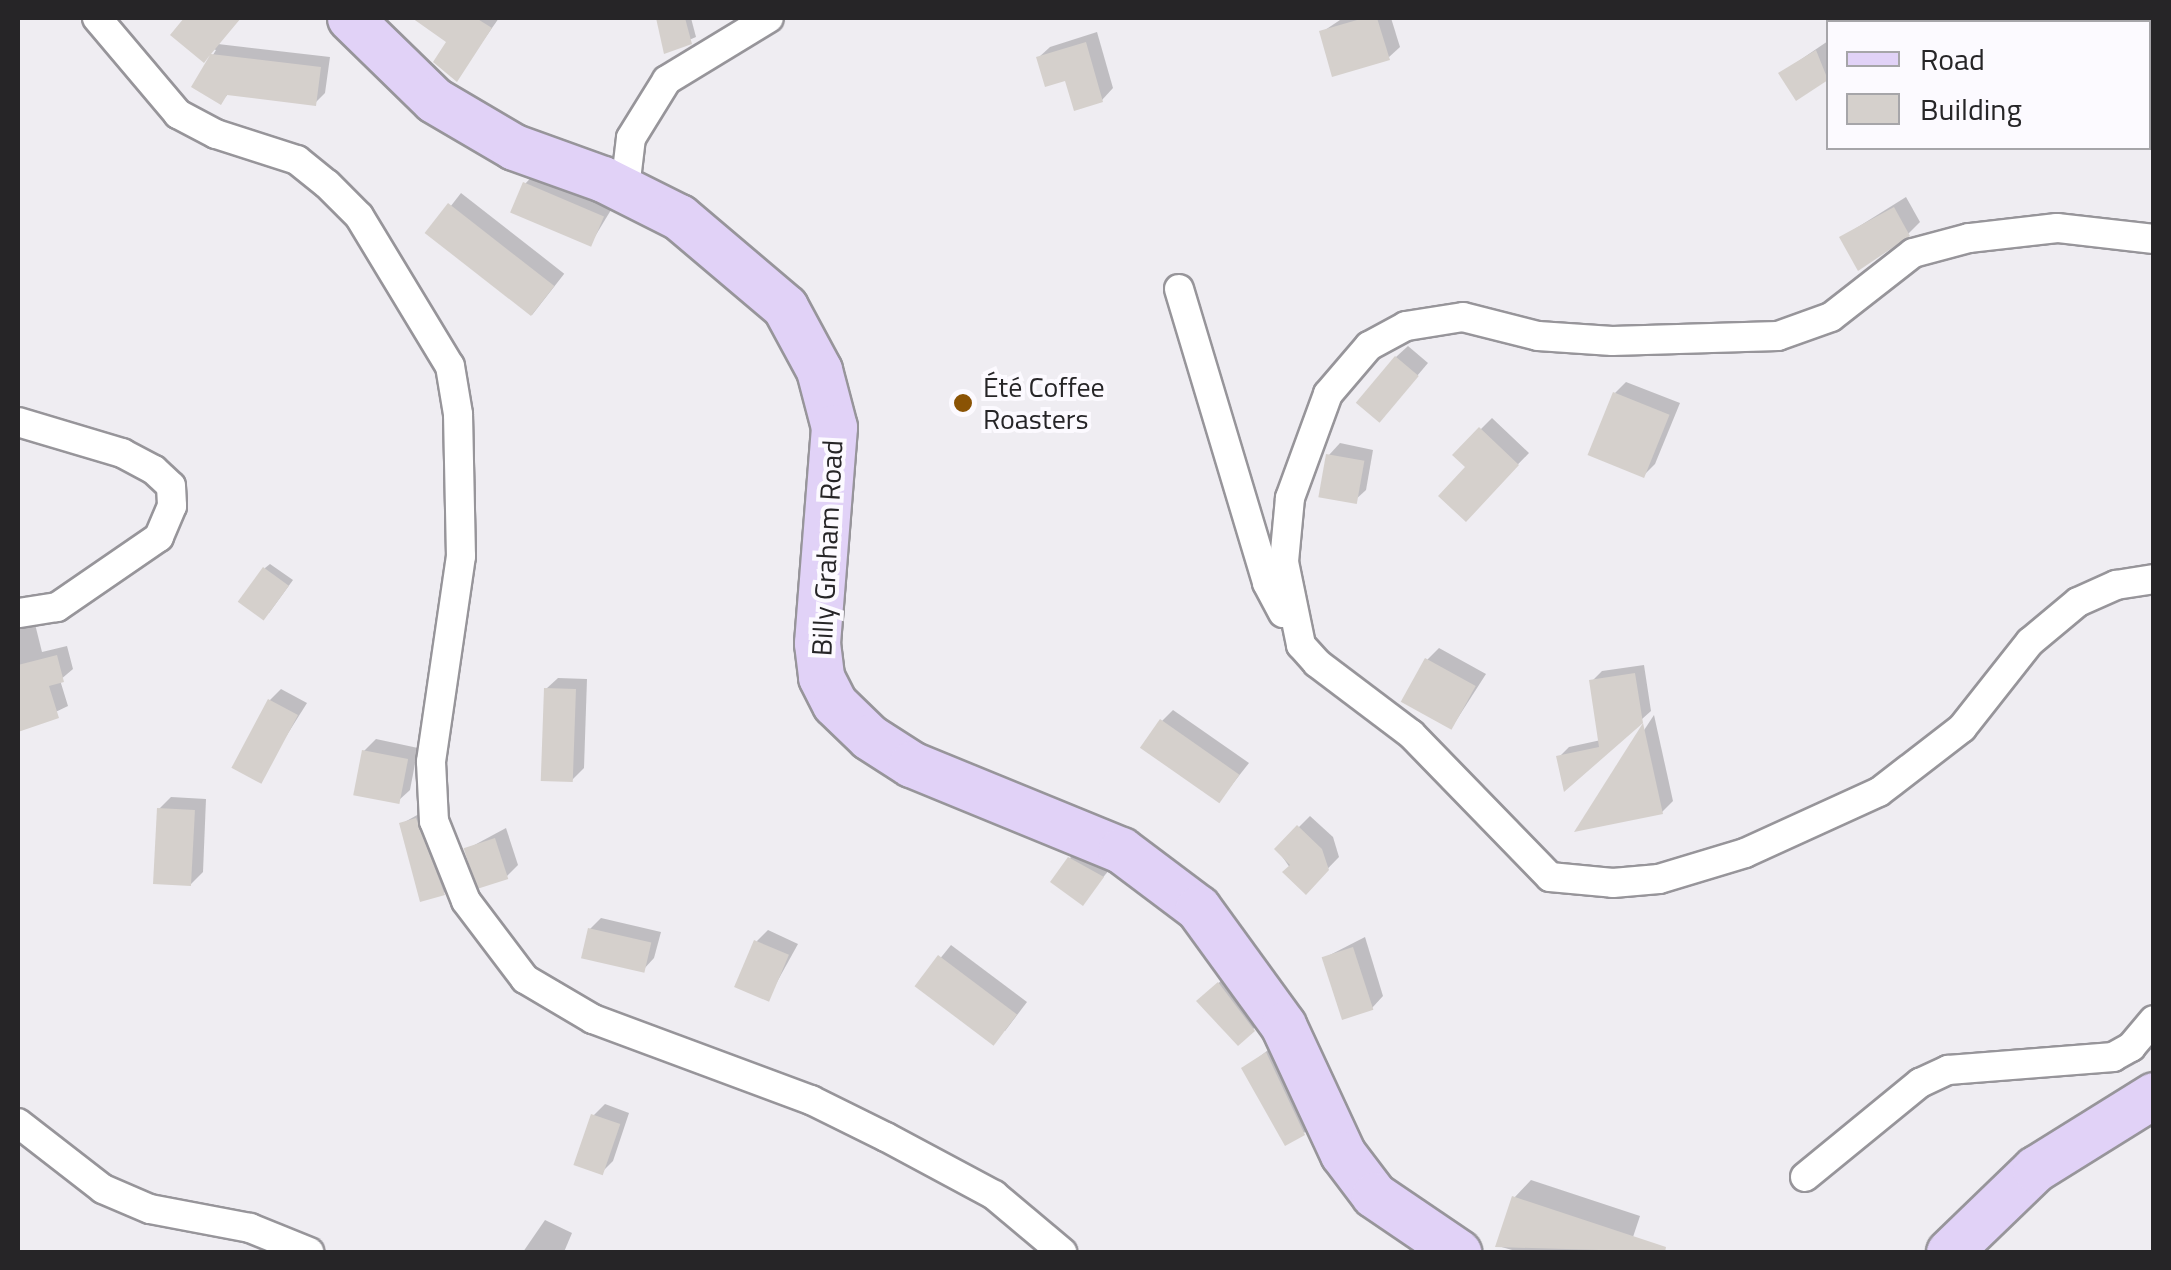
<!DOCTYPE html>
<meta charset="utf-8">
<style>
body{margin:0}
#map{position:relative;width:2171px;height:1270px;overflow:hidden;background:#efedf2;font-family:"Titillium Web",sans-serif}
div>[style]{position:absolute}
.shadow>*{inset:0;background:#0003;transform-origin:0 0}
.building>*{inset:0;background:#d5d0cc;transform-origin:0 0}
.roads{filter:drop-shadow(2px 0 #97959a) drop-shadow(-2px 0 #97959a) drop-shadow(0 2px #97959a) drop-shadow(0 -2px #97959a)}
.street>*{height:28px;margin:-14px;padding:0 14px;transform-origin:14px;border-radius:14px;background:#fff}
.primary>*{height:45px;margin:-22.5px;padding:0 22.5px;transform-origin:22.5px;border-radius:22.5px;background:#e1d2f7}
.dots>*{width:28px;height:28px;translate:-50% -50%;box-sizing:border-box;border:5px solid #fcfaff;border-radius:50%}
span{translate:-50% -50%;white-space:nowrap;text-align:center;line-height:1.15;-webkit-text-stroke:8px #fcfaff;paint-order:stroke}
.poi-label{font-size:28px;color:#262527}
.left{translate:0 -50%;text-align:left}
.street-label{font-size:28px;color:#262527}
.frame{position:absolute;inset:0;border:20px solid #262527;pointer-events:none}
.legend{position:absolute;left:1826px;top:20px;width:325px;height:130px;box-sizing:border-box;background:#fcfaff;border:2px solid #a6a5a9;margin:0;padding:12px 18px;list-style:none;font-size:30px;color:#262527}
.legend li{display:flex;align-items:center;gap:20px;height:50px}
.legend b{width:50px;border:2px solid #a6a5a9}
</style>
<div id="map">
<div class="shadow">
<i style="clip-path:polygon(187px 18px,240px 18px,218px 44px,330px 57px,325px 93px,315px 103px,229px 93px,221px 102px,194px 86px,216px 50px,173px 34px)"></i>
<i style="clip-path:polygon(417px 18px,499px 18px,457px 78px,449px 41px)"></i>
<i style="clip-path:polygon(658px 18px,691px 18px,696px 37px,666px 50px)"></i>
<i style="clip-path:polygon(1343px 18px,1391px 18px,1400px 47px,1388px 58px,1322px 32px)"></i>
<i style="clip-path:polygon(1097px 32px,1113px 88px,1102px 100px,1038px 58px,1050px 47px)"></i>
<i style="clip-path:polygon(1828px 41px,1828px 78px,1796px 98px,1781px 73px)"></i>
<i style="clip-path:polygon(536px 172px,614px 205px,591px 243px,525px 184px)"></i>
<i style="left:461px;top:193px;width:131px;height:52px;rotate:38deg"></i>
<i style="clip-path:polygon(1906px 197px,1920px 222px,1908px 234px,1842px 237px)"></i>
<i style="clip-path:polygon(1408px 346px,1428px 363px,1390px 408px,1396px 357px)"></i>
<i style="clip-path:polygon(1626px 382px,1680px 403px,1655px 464px,1644px 475px,1615px 393px)"></i>
<i style="clip-path:polygon(1492px 418px,1529px 453px,1466px 518px,1468px 467px,1455px 455px)"></i>
<i style="clip-path:polygon(1340px 443px,1373px 450px,1366px 490px,1354px 501px,1329px 455px)"></i>
<i style="clip-path:polygon(270px 564px,293px 580px,269px 613px,265px 568px)"></i>
<i style="clip-path:polygon(18px 617px,34px 620px,42px 652px,67px 646px,73px 669px,60px 680px,68px 706px,18px 730px)"></i>
<i style="clip-path:polygon(1439px 648px,1486px 674px,1452px 727px,1427px 660px)"></i>
<i style="clip-path:polygon(1644px 665px,1651px 711px,1566px 787px,1559px 757px,1569px 747px,1601px 740px,1592px 681px,1602px 671px)"></i>
<i style="clip-path:polygon(558px 678px,587px 679px,584px 768px,572px 780px,546px 689px)"></i>
<i style="clip-path:polygon(281px 689px,307px 703px,258px 781px,270px 700px)"></i>
<i style="clip-path:polygon(1173px 710px,1249px 763px,1219px 801px,1162px 721px)"></i>
<i style="clip-path:polygon(1654px 715px,1673px 801px,1662px 812px,1579px 829px)"></i>
<i style="clip-path:polygon(376px 739px,418px 748px,410px 790px,398px 801px,364px 751px)"></i>
<i style="clip-path:polygon(171px 797px,206px 799px,203px 872px,191px 884px,159px 809px)"></i>
<i style="clip-path:polygon(428px 809px,455px 882px,444px 893px,401px 824px)"></i>
<i style="clip-path:polygon(1310px 816px,1333px 837px,1339px 857px,1306px 891px,1277px 849px)"></i>
<i style="clip-path:polygon(506px 828px,518px 865px,506px 877px,467px 849px)"></i>
<i style="clip-path:polygon(1081px 847px,1114px 864px,1083px 902px,1070px 858px)"></i>
<i style="clip-path:polygon(601px 918px,661px 932px,654px 958px,643px 970px,590px 929px)"></i>
<i style="clip-path:polygon(768px 930px,798px 944px,767px 1000px,757px 941px)"></i>
<i style="clip-path:polygon(1365px 937px,1383px 996px,1372px 1008px,1324px 958px)"></i>
<i style="clip-path:polygon(951px 945px,1027px 1002px,1005px 1031px,918px 986px)"></i>
<i style="clip-path:polygon(1230px 972px,1265px 1018px,1238px 1043px,1200px 1001px)"></i>
<i style="clip-path:polygon(1276px 1044px,1314px 1123px,1304px 1133px,1245px 1068px)"></i>
<i style="clip-path:polygon(605px 1104px,629px 1113px,613px 1161px,602px 1172px,593px 1116px)"></i>
<i style="clip-path:polygon(1531px 1180px,1640px 1216px,1628px 1252px,1519px 1252px,1498px 1246px,1514px 1198px)"></i>
<i style="clip-path:polygon(545px 1220px,572px 1233px,564px 1252px,523px 1252px)"></i>
</div>
<div class="building">
<i style="clip-path:polygon(184px 18px,241px 18px,211px 54px,321px 67px,316px 106px,227px 95px,221px 105px,191px 87px,210px 55px,204px 63px,170px 35px)"></i>
<i style="clip-path:polygon(412px 18px,476px 18px,492px 28px,457px 82px,433px 62px,446px 42px)"></i>
<i style="clip-path:polygon(656px 18px,685px 18px,692px 44px,664px 54px)"></i>
<i style="clip-path:polygon(1364px 18px,1377px 18px,1390px 60px,1332px 77px,1319px 31px)"></i>
<i style="clip-path:polygon(1086px 42px,1103px 102px,1074px 111px,1065px 81px,1045px 87px,1036px 57px)"></i>
<i style="clip-path:polygon(1816px 50px,1828px 80px,1796px 101px,1778px 73px)"></i>
<i style="left:523px;top:182px;width:88px;height:33px;rotate:23deg"></i>
<i style="left:448px;top:203px;width:135px;height:38px;rotate:38deg"></i>
<i style="clip-path:polygon(1894px 207px,1910px 236px,1858px 271px,1839px 237px)"></i>
<i style="left:1395px;top:356px;width:31px;height:61px;rotate:40deg"></i>
<i style="left:1613px;top:392px;width:61px;height:68px;rotate:22deg"></i>
<i style="clip-path:polygon(1479px 427px,1519px 465px,1466px 522px,1438px 496px,1465px 467px,1452px 455px)"></i>
<i style="left:1326px;top:454px;width:39px;height:44px;rotate:10deg"></i>
<i style="left:263px;top:567px;width:32px;height:43px;rotate:36deg"></i>
<i style="clip-path:polygon(57px 655px,64px 682px,49px 686px,59px 718px,18px 732px,18px 665px)"></i>
<i style="left:1425px;top:658px;width:58px;height:50px;rotate:29deg"></i>
<i style="clip-path:polygon(1635px 673px,1643px 723px,1564px 792px,1556px 756px,1599px 747px,1589px 680px)"></i>
<i style="left:544px;top:688px;width:32px;height:93px;rotate:2deg"></i>
<i style="left:268px;top:699px;width:34px;height:78px;rotate:28deg"></i>
<i style="left:1160px;top:719px;width:97px;height:35px;rotate:35deg"></i>
<i style="clip-path:polygon(1643px 723px,1663px 814px,1574px 832px)"></i>
<i style="left:362px;top:750px;width:47px;height:46px;rotate:11deg"></i>
<i style="left:157px;top:808px;width:38px;height:76px;rotate:3deg"></i>
<i style="clip-path:polygon(416px 818px,445px 895px,420px 902px,399px 823px)"></i>
<i style="clip-path:polygon(1297px 825px,1322px 849px,1329px 870px,1306px 895px,1282px 872px,1290px 865px,1274px 849px)"></i>
<i style="left:495px;top:838px;width:43px;height:33px;rotate:72deg"></i>
<i style="clip-path:polygon(1068px 857px,1104px 877px,1083px 906px,1050px 882px)"></i>
<i style="left:588px;top:928px;width:65px;height:31px;rotate:13deg"></i>
<i style="left:754px;top:940px;width:38px;height:51px;rotate:23deg"></i>
<i style="left:1353px;top:947px;width:66px;height:33px;rotate:72deg"></i>
<i style="left:938px;top:955px;width:99px;height:39px;rotate:37deg"></i>
<i style="clip-path:polygon(1218px 982px,1255px 1031px,1238px 1046px,1196px 1001px)"></i>
<i style="clip-path:polygon(1266px 1052px,1305px 1135px,1285px 1146px,1241px 1068px)"></i>
<i style="left:591px;top:1114px;width:31px;height:54px;rotate:19deg"></i>
<i style="clip-path:polygon(1512px 1196px,1666px 1247px,1665px 1252px,1495px 1247px)"></i>
</div>
<div class="roads">
<div class="street">
<i style="left:97px;top:18px;width:126px;rotate:49.8deg"></i>
<i style="left:178px;top:114px;width:43px;rotate:27.8deg"></i>
<i style="left:216px;top:134px;width:85px;rotate:17.8deg"></i>
<i style="left:297px;top:160px;width:38px;rotate:39deg"></i>
<i style="left:327px;top:184px;width:45px;rotate:45deg"></i>
<i style="left:359px;top:216px;width:175px;rotate:58.8deg"></i>
<i style="left:450px;top:366px;width:49px;rotate:80.5deg"></i>
<i style="left:458px;top:414px;width:142px;rotate:88.8deg"></i>
<i style="left:461px;top:556px;width:208px;rotate:98.3deg"></i>
<i style="left:431px;top:762px;width:59px;rotate:87.1deg"></i>
<i style="left:434px;top:821px;width:86px;rotate:68.2deg"></i>
<i style="left:466px;top:901px;width:98px;rotate:52.9deg"></i>
<i style="left:525px;top:979px;width:79px;rotate:30.5deg"></i>
<i style="left:593px;top:1019px;width:233px;rotate:20.4deg"></i>
<i style="left:811px;top:1100px;width:84px;rotate:26.3deg"></i>
<i style="left:886px;top:1137px;width:123px;rotate:28.2deg"></i>
<i style="left:994px;top:1195px;width:89px;rotate:40deg"></i>
<i style="left:625px;top:188px;width:50px;rotate:-83.2deg"></i>
<i style="left:631px;top:138px;width:68px;rotate:-58.2deg"></i>
<i style="left:667px;top:80px;width:119px;rotate:-31.3deg"></i>
<i style="left:2154px;top:239px;width:98px;rotate:-173.5deg"></i>
<i style="left:2057px;top:228px;width:89px;rotate:173.5deg"></i>
<i style="left:1969px;top:238px;width:58px;rotate:165deg"></i>
<i style="left:1913px;top:253px;width:104px;rotate:142deg"></i>
<i style="left:1831px;top:317px;width:56px;rotate:160.3deg"></i>
<i style="left:1778px;top:336px;width:166px;rotate:178.3deg"></i>
<i style="left:1612px;top:341px;width:74px;rotate:-176.1deg"></i>
<i style="left:1538px;top:336px;width:77px;rotate:-165.8deg"></i>
<i style="left:1463px;top:317px;width:58px;rotate:171deg"></i>
<i style="left:1406px;top:326px;width:42px;rotate:151.6deg"></i>
<i style="left:1369px;top:346px;width:63px;rotate:130.5deg"></i>
<i style="left:1328px;top:394px;width:111px;rotate:110.1deg"></i>
<i style="left:1290px;top:498px;width:64px;rotate:95.4deg"></i>
<i style="left:1284px;top:562px;width:85px;rotate:78.4deg"></i>
<i style="left:1301px;top:645px;width:24px;rotate:48deg"></i>
<i style="left:1317px;top:663px;width:118px;rotate:37.1deg"></i>
<i style="left:1411px;top:734px;width:199px;rotate:45.8deg"></i>
<i style="left:1550px;top:877px;width:63px;rotate:5.4deg"></i>
<i style="left:1613px;top:883px;width:46px;rotate:-5deg"></i>
<i style="left:1659px;top:879px;width:90px;rotate:-16.8deg"></i>
<i style="left:1745px;top:853px;width:147px;rotate:-24.5deg"></i>
<i style="left:1879px;top:792px;width:105px;rotate:-37.6deg"></i>
<i style="left:1962px;top:728px;width:110px;rotate:-51.7deg"></i>
<i style="left:2030px;top:642px;width:62px;rotate:-39.8deg"></i>
<i style="left:2078px;top:602px;width:42px;rotate:-24.1deg"></i>
<i style="left:2116px;top:585px;width:38px;rotate:-9deg"></i>
<i style="left:1179px;top:289px;width:307px;rotate:73.3deg"></i>
<i style="left:1267px;top:583px;width:34px;rotate:62deg"></i>
<i style="left:18px;top:422px;width:109px;rotate:16.6deg"></i>
<i style="left:122px;top:453px;width:36px;rotate:28deg"></i>
<i style="left:154px;top:470px;width:23px;rotate:43deg"></i>
<i style="left:171px;top:486px;width:20px;rotate:87deg"></i>
<i style="left:172px;top:506px;width:34px;rotate:113deg"></i>
<i style="left:159px;top:537px;width:124px;rotate:145.5deg"></i>
<i style="left:57px;top:607px;width:39px;rotate:171deg"></i>
<i style="left:18px;top:1123px;width:108px;rotate:37.8deg"></i>
<i style="left:103px;top:1189px;width:51px;rotate:23.1deg"></i>
<i style="left:150px;top:1209px;width:102px;rotate:10.8deg"></i>
<i style="left:250px;top:1228px;width:64px;rotate:22.1deg"></i>
<i style="left:1805px;top:1177px;width:149px;rotate:-39.3deg"></i>
<i style="left:1920px;top:1083px;width:31px;rotate:-25deg"></i>
<i style="left:1948px;top:1070px;width:166px;rotate:-4.5deg"></i>
<i style="left:2113px;top:1057px;width:21px;rotate:-29deg"></i>
<i style="left:2131px;top:1047px;width:35px;rotate:-50deg"></i>
</div>
<div class="primary">
<i style="left:350px;top:18px;width:117px;rotate:44.3deg"></i>
<i style="left:434px;top:100px;width:93px;rotate:30.4deg"></i>
<i style="left:514px;top:147px;width:95px;rotate:19.8deg"></i>
<i style="left:603px;top:179px;width:85px;rotate:26.6deg"></i>
<i style="left:679px;top:217px;width:139px;rotate:40.3deg"></i>
<i style="left:785px;top:307px;width:72px;rotate:61.6deg"></i>
<i style="left:819px;top:370px;width:59px;rotate:75.3deg"></i>
<i style="left:834px;top:427px;width:217px;rotate:94.5deg"></i>
<i style="left:817px;top:643px;width:34px;rotate:83deg"></i>
<i style="left:821px;top:677px;width:30px;rotate:63deg"></i>
<i style="left:835px;top:704px;width:47px;rotate:44.1deg"></i>
<i style="left:869px;top:737px;width:50px;rotate:32.7deg"></i>
<i style="left:911px;top:764px;width:227px;rotate:22.3deg"></i>
<i style="left:1121px;top:850px;width:96px;rotate:37deg"></i>
<i style="left:1198px;top:908px;width:145px;rotate:54deg"></i>
<i style="left:1283px;top:1025px;width:142px;rotate:65.1deg"></i>
<i style="left:1343px;top:1154px;width:51px;rotate:52.9deg"></i>
<i style="left:1374px;top:1195px;width:102px;rotate:34.2deg"></i>
<i style="left:1949px;top:1252px;width:120px;rotate:-44deg"></i>
<i style="left:2035px;top:1169px;width:140px;rotate:-31.9deg"></i>
</div>
</div>
<div class="dots">
<i style="left:963px;top:403px;background:#8a5304"></i>
</div>
<div class="poi-label">
<span class="left" style="left:983px;top:403px">Été Coffee<br>Roasters</span>
</div>
<div class="street-label">
<span style="left:827px;top:548px;rotate:-87deg">Billy Graham Road</span>
</div>
<div class="frame"></div>
<ul class="legend">
<li><b style="height:12px;background:#e1d2f7"></b>Road</li>
<li><b style="height:28px;background:#d5d0cc"></b>Building</li>
</ul>
</div>
